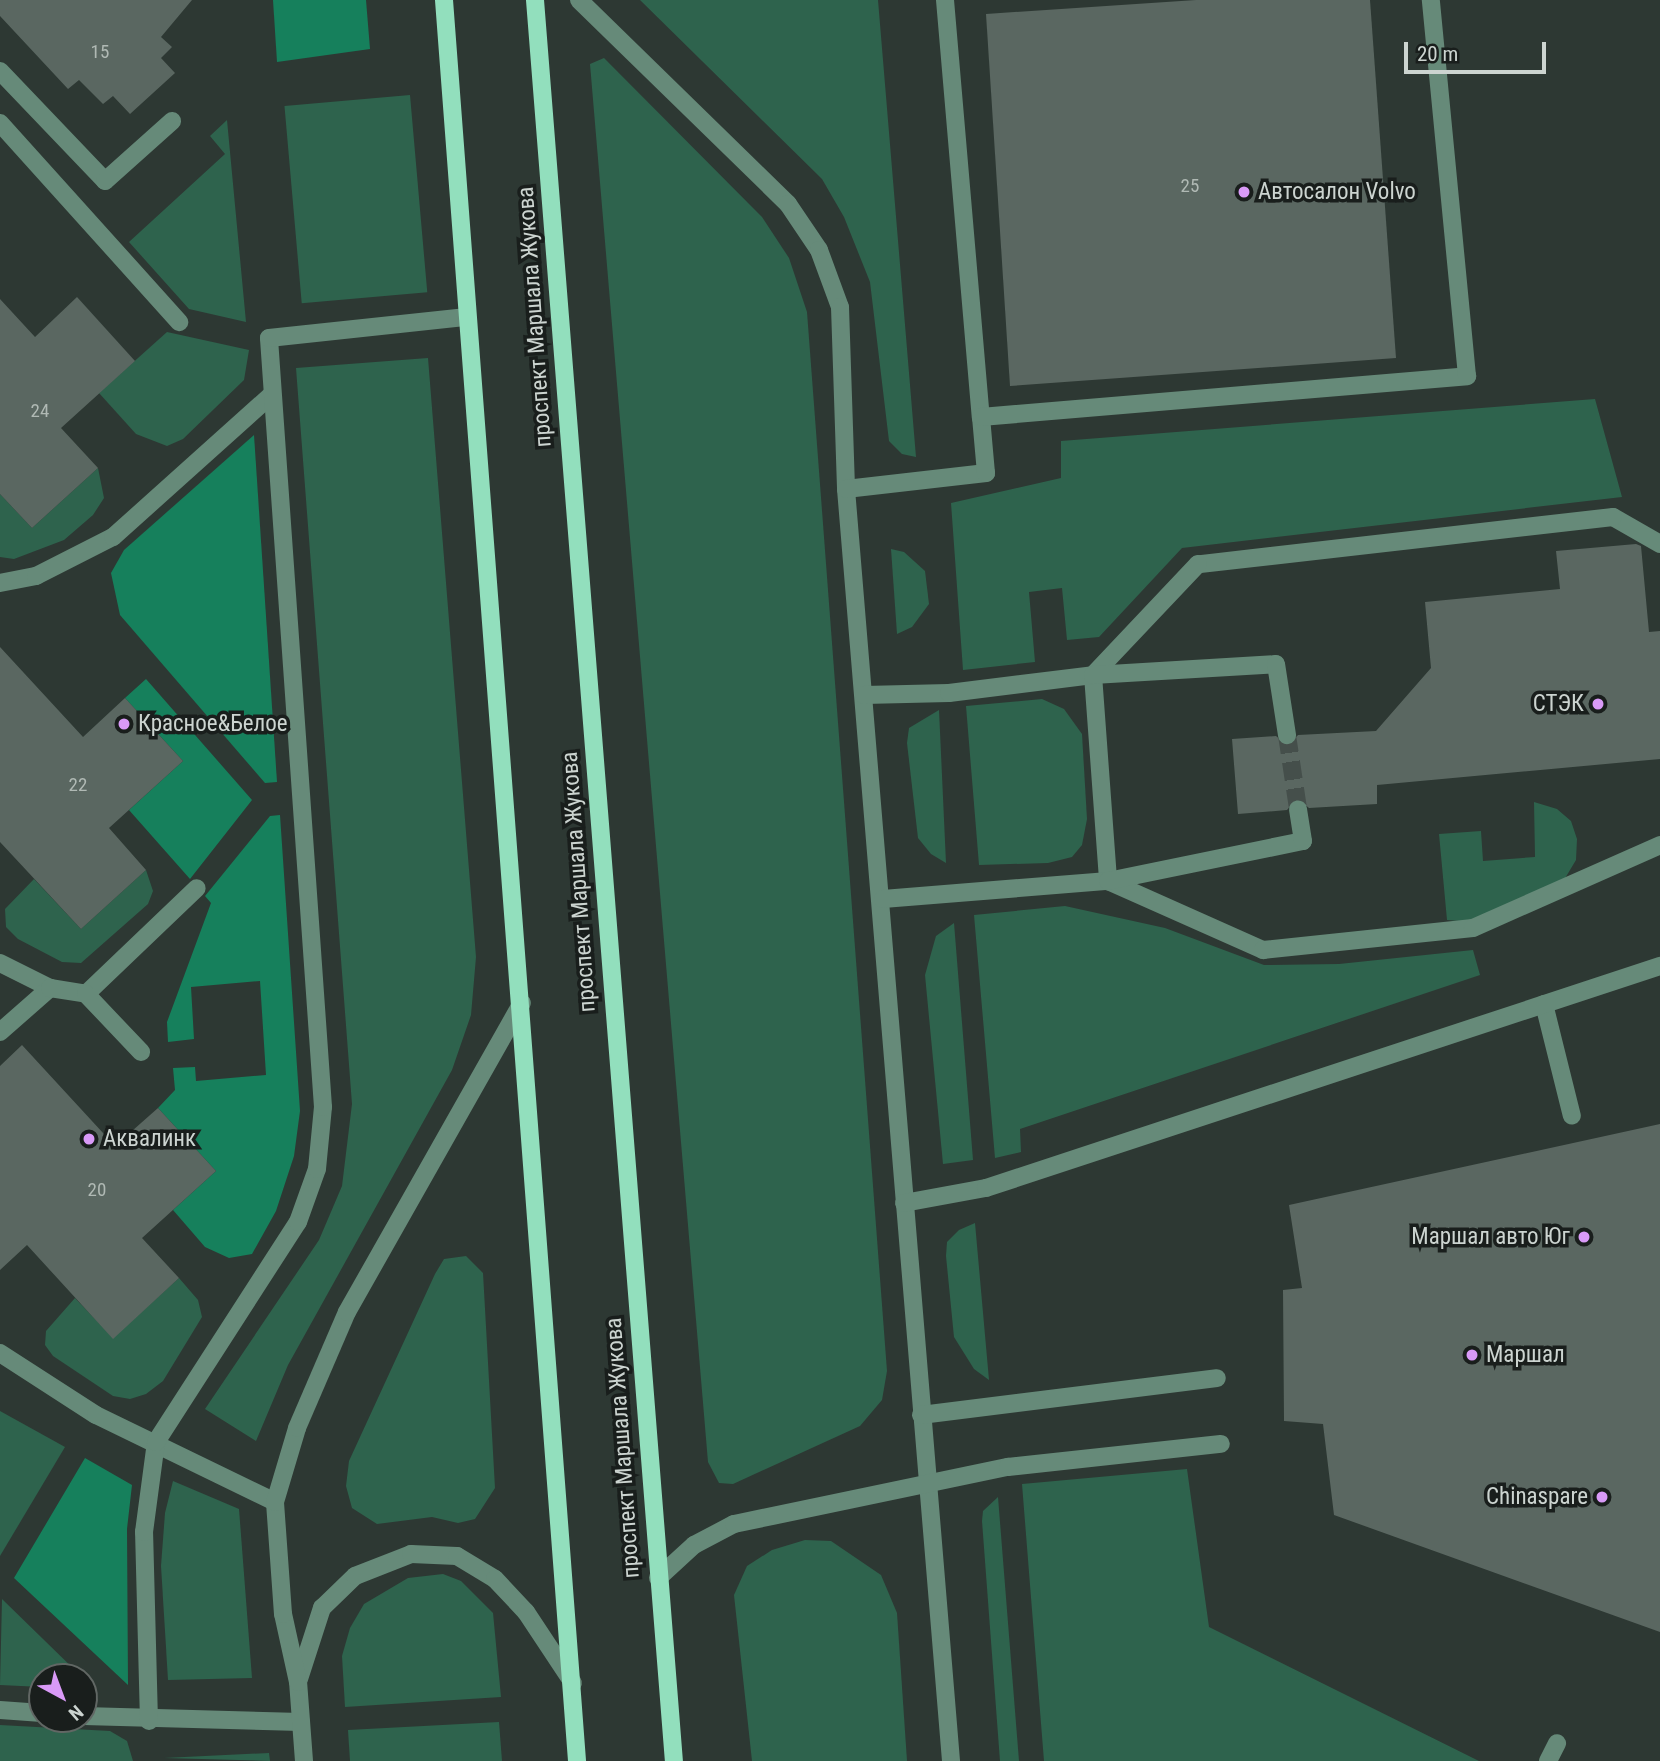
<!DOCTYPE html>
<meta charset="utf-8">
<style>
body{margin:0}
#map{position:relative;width:1660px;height:1761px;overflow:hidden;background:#2d3833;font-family:"Roboto Condensed",sans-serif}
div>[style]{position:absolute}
.green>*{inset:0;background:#2e634d;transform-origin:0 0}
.forest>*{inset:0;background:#16805c}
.building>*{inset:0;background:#5a6761}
.minor-tunnel>*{height:18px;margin-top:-9px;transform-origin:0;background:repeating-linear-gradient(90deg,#454f4b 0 18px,transparent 0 27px)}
.minor>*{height:18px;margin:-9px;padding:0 9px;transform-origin:9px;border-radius:9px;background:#668a79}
.major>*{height:18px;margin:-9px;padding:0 9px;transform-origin:9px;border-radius:9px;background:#92dfbd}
.dots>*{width:19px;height:19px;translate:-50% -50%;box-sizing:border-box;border:4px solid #191e1c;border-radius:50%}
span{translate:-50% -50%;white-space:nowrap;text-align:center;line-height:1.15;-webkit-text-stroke:7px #191e1c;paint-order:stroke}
.number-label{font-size:19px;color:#b0b9b4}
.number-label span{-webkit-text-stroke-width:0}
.poi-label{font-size:23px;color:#ccd4d0}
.left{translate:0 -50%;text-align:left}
.right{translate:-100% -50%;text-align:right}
.street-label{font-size:23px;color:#ccd4d0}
.north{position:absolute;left:28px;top:1663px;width:70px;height:70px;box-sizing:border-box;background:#191e1c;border:2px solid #616764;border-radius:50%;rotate:139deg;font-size:19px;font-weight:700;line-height:28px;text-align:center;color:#ccd4d0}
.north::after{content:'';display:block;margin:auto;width:24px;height:32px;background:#d99af7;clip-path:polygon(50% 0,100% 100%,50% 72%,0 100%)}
.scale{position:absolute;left:1404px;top:42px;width:142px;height:32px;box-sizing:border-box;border:4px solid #ccd4d0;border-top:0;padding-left:9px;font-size:21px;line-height:24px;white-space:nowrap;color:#ccd4d0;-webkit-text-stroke:5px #191e1c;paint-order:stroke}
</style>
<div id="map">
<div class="green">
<i style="clip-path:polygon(640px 0,878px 0,916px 457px,902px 454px,889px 441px,870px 282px,844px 217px,822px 179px)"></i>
<i style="clip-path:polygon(604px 58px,762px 217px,789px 258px,807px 312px,887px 1371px,882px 1400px,860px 1426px,733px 1484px,719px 1483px,708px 1462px,590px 64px)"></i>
<i style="left:410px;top:95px;width:198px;height:126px;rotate:85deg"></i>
<i style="clip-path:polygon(227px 120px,246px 322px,189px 309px,129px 242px,225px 154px,210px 136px)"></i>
<i style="clip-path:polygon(167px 332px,249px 350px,244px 380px,183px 439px,167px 446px,136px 434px,99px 393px)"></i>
<i style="clip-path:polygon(428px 358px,476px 957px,471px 1015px,452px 1070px,288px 1365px,256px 1441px,205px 1409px,319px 1240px,342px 1186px,352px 1104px,296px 368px)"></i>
<i style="clip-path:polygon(1595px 399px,1622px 497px,1182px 548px,1099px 637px,1067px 640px,1062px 588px,1029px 592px,1035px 662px,963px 670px,951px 503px,1061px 478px,1061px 441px)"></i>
<i style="clip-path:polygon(98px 468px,104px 498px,93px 515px,64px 540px,14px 559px,0 557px,0 494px,32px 528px)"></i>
<i style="clip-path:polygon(891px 549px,904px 552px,925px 571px,929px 604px,912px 627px,897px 634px)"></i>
<i style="clip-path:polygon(1042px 699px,1064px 709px,1082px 734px,1087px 819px,1082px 845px,1072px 857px,1048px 863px,979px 865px,966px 706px)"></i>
<i style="clip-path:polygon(939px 710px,946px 863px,931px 854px,918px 838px,907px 743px,909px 728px)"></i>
<i style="clip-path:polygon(1534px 802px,1557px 809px,1571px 821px,1577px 839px,1576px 860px,1564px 880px,1473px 922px,1447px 920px,1439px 834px,1481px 831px,1483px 861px,1535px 857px)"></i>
<i style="clip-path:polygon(146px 870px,153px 891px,148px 904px,81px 963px,62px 962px,18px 939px,6px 927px,5px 909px,34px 879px,81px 929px)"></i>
<i style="clip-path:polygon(1065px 906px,1165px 928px,1264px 965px,1339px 964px,1473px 950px,1480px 975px,1020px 1129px,1021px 1152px,995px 1158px,974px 915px)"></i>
<i style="clip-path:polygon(954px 923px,973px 1160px,943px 1164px,925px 975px,936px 936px)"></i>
<i style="clip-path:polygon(975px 1223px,989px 1380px,974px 1369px,954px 1337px,946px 1256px,947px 1242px,959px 1230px)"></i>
<i style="clip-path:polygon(466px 1256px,483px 1273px,495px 1488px,475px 1519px,458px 1523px,432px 1517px,377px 1524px,352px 1508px,346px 1486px,349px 1461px,435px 1274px,444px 1259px)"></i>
<i style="clip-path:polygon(179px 1278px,198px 1300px,202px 1317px,163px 1381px,146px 1394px,130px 1399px,113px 1396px,53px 1356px,45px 1345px,46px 1331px,75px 1298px,113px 1338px)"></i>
<i style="clip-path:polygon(0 1411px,65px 1447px,0 1556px)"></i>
<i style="clip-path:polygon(1187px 1469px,1209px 1627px,1479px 1761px,1044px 1761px,1022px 1484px)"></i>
<i style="clip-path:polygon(173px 1481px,239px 1509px,252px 1678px,168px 1680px,161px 1566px,165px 1513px)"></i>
<i style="clip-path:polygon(998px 1497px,1019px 1761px,1000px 1761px,982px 1521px,983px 1511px)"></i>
<i style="clip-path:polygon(805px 1540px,831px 1541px,881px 1575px,897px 1613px,907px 1761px,752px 1761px,734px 1595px,747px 1566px,772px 1550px)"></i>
<i style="clip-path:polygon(443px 1574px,461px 1581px,493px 1613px,501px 1697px,345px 1707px,342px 1656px,350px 1628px,364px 1604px,408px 1578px)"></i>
<i style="clip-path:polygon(2px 1599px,82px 1677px,42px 1677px,42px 1687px,0 1685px)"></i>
<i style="clip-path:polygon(499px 1722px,502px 1761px,350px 1761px,348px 1730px)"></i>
<i style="clip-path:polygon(0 1725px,110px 1731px,127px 1741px,133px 1761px,0 1761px)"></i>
<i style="clip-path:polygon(269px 1753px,270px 1761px,164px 1758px)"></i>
</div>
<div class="forest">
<i style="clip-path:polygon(273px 0,366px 0,370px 49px,277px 62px)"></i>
<i style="clip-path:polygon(254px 435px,277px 782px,265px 783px,120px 615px,111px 573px,124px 550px)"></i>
<i style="clip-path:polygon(146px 679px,252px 800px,190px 879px,129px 810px,183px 761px,125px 698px)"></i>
<i style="clip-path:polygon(280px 815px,300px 1111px,294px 1156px,276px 1211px,252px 1254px,229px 1258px,205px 1247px,173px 1210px,216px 1171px,158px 1108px,175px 1090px,173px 1068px,195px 1067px,196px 1081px,266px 1075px,260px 981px,191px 987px,194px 1039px,168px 1042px,167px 1022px,211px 903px,205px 896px,270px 816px)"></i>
<i style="clip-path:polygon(85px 1458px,132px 1485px,127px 1529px,128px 1685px,14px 1578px)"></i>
</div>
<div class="building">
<i style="clip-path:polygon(0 0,192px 0,161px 37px,172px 47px,161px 58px,175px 73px,130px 114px,113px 96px,103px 104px,79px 80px,68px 89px,0 16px)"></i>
<i style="clip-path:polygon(1196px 0,1370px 0,1396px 358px,1010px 386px,986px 14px)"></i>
<i style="clip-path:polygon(77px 297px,135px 361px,61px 428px,98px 468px,32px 528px,0 494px,0 299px,35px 337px)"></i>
<i style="clip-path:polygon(1636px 544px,1641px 546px,1649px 632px,1660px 631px,1660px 759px,1377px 785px,1377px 804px,1309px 808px,1297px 798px,1287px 810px,1238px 814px,1232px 739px,1276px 736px,1288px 746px,1298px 735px,1376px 731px,1431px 668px,1425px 602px,1560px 589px,1556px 551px)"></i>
<i style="clip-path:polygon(0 647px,83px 737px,125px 698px,183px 761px,109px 828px,146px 870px,81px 929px,0 842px)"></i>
<i style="clip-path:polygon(22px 1045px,115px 1146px,158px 1108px,216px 1171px,142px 1238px,179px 1278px,113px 1339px,27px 1245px,0 1270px,0 1066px)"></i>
<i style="clip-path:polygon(1660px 1124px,1660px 1632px,1334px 1515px,1323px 1424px,1284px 1421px,1283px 1290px,1302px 1288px,1289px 1205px)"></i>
</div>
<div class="minor-tunnel">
<i style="left:1287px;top:735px;width:75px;rotate:81.5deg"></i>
</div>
<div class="minor">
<i style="left:579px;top:0;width:292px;rotate:44.3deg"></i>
<i style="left:788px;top:204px;width:55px;rotate:56deg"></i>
<i style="left:819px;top:250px;width:61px;rotate:69.8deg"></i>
<i style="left:840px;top:307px;width:182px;rotate:88.1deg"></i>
<i style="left:846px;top:489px;width:1276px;rotate:85.28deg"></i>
<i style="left:945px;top:0;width:419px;rotate:85.1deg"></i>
<i style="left:0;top:71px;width:152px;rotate:46.3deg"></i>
<i style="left:105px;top:181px;width:90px;rotate:-41.8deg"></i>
<i style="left:0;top:123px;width:268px;rotate:48deg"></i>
<i style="left:846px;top:489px;width:141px;rotate:-6.5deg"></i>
<i style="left:986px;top:473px;width:56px;rotate:-95.1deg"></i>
<i style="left:981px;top:417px;width:488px;rotate:-4.8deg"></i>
<i style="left:1467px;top:376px;width:378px;rotate:-95.5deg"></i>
<i style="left:1660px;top:544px;width:54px;rotate:-150.1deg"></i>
<i style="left:1613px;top:517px;width:418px;rotate:173.5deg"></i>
<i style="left:1198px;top:564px;width:153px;rotate:133.4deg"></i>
<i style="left:1093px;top:675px;width:207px;rotate:85.8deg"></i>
<i style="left:1108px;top:881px;width:170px;rotate:24deg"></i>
<i style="left:1263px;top:950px;width:211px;rotate:-6deg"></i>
<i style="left:1473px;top:928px;width:205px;rotate:-23.9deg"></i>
<i style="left:0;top:583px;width:37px;rotate:-11deg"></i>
<i style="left:36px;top:576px;width:86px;rotate:-26.9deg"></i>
<i style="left:113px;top:537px;width:212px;rotate:-41.9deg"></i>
<i style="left:864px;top:695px;width:85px;rotate:-1.3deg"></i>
<i style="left:949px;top:693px;width:145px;rotate:-7.1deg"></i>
<i style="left:1093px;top:675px;width:183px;rotate:-3.4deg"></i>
<i style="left:1276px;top:664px;width:72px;rotate:81.2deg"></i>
<i style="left:883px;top:899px;width:226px;rotate:-4.6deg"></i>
<i style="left:1108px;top:881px;width:199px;rotate:-11.6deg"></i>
<i style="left:1303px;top:841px;width:32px;rotate:-99deg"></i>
<i style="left:0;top:963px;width:56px;rotate:26.6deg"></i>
<i style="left:86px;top:994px;width:153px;rotate:-43.7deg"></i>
<i style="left:1544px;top:1004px;width:115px;rotate:76deg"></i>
<i style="left:0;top:1032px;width:67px;rotate:-41.3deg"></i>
<i style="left:50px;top:988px;width:36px;rotate:9deg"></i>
<i style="left:86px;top:994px;width:80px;rotate:46.5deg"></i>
<i style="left:904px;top:1203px;width:83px;rotate:-10.4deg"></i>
<i style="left:986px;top:1188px;width:710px;rotate:-18.23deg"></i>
<i style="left:0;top:1353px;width:114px;rotate:32.9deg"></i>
<i style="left:96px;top:1415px;width:199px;rotate:25.9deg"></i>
<i style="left:921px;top:1415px;width:298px;rotate:-7.1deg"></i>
<i style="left:658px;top:1578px;width:49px;rotate:-42.5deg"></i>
<i style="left:694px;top:1545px;width:45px;rotate:-27.7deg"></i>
<i style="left:734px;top:1524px;width:280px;rotate:-11.8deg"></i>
<i style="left:1008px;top:1467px;width:214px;rotate:-6.2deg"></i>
<i style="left:299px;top:1679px;width:75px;rotate:-72.1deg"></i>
<i style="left:322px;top:1608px;width:46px;rotate:-44.1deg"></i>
<i style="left:355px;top:1576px;width:60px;rotate:-21.4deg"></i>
<i style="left:411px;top:1554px;width:46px;rotate:2.5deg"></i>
<i style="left:457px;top:1556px;width:44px;rotate:31.2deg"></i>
<i style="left:495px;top:1579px;width:45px;rotate:46.8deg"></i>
<i style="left:526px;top:1612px;width:85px;rotate:56.5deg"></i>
<i style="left:0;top:1710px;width:42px;rotate:4.1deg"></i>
<i style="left:84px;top:1716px;width:217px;rotate:1.6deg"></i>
<i style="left:149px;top:1721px;width:189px;rotate:-91.5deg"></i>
<i style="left:144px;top:1532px;width:91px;rotate:-82.4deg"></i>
<i style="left:156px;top:1442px;width:262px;rotate:-57.2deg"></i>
<i style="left:298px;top:1222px;width:56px;rotate:-70.3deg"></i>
<i style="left:317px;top:1169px;width:62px;rotate:-84.5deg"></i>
<i style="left:323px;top:1107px;width:771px;rotate:-94.02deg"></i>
<i style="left:269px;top:338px;width:199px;rotate:-6.1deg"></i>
<i style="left:304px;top:1761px;width:79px;rotate:-94.3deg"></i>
<i style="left:298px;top:1682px;width:70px;rotate:-102.4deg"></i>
<i style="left:283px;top:1614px;width:112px;rotate:-94.1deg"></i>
<i style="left:275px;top:1502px;width:77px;rotate:-73.4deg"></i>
<i style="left:297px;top:1428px;width:126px;rotate:-66.7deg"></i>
<i style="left:347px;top:1312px;width:355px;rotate:-60.5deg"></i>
<i style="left:1548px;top:1761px;width:20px;rotate:-63deg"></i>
</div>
<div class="major">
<i style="left:444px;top:0;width:1766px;rotate:85.68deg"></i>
<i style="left:535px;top:0;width:1766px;rotate:85.49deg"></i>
</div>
<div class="dots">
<i style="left:1244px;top:192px;background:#d99af7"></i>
<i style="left:1598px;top:704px;background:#d99af7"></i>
<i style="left:124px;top:724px;background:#d99af7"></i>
<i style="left:89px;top:1139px;background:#d99af7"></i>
<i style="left:1584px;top:1237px;background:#d99af7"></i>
<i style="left:1472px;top:1355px;background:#d99af7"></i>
<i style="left:1602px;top:1497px;background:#d99af7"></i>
</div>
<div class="number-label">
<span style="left:100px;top:52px">15</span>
<span style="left:1190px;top:186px">25</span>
<span style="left:40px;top:411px">24</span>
<span style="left:78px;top:785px">22</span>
<span style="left:97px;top:1190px">20</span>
</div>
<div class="poi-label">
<span class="left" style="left:1258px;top:192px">Автосалон Volvo</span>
<span class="right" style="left:1584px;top:704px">СТЭК</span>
<span class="left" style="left:138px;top:724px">Красное&amp;Белое</span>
<span class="left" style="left:103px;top:1139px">Аквалинк</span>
<span class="right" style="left:1570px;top:1237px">Маршал авто Юг</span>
<span class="left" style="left:1486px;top:1355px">Маршал</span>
<span class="right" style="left:1588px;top:1497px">Chinaspare</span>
</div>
<div class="street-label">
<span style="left:535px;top:317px;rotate:-94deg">проспект Маршала Жукова</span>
<span style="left:579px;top:882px;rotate:-94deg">проспект Маршала Жукова</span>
<span style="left:623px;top:1448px;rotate:-94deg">проспект Маршала Жукова</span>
</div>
<div class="north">N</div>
<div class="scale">20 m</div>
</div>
